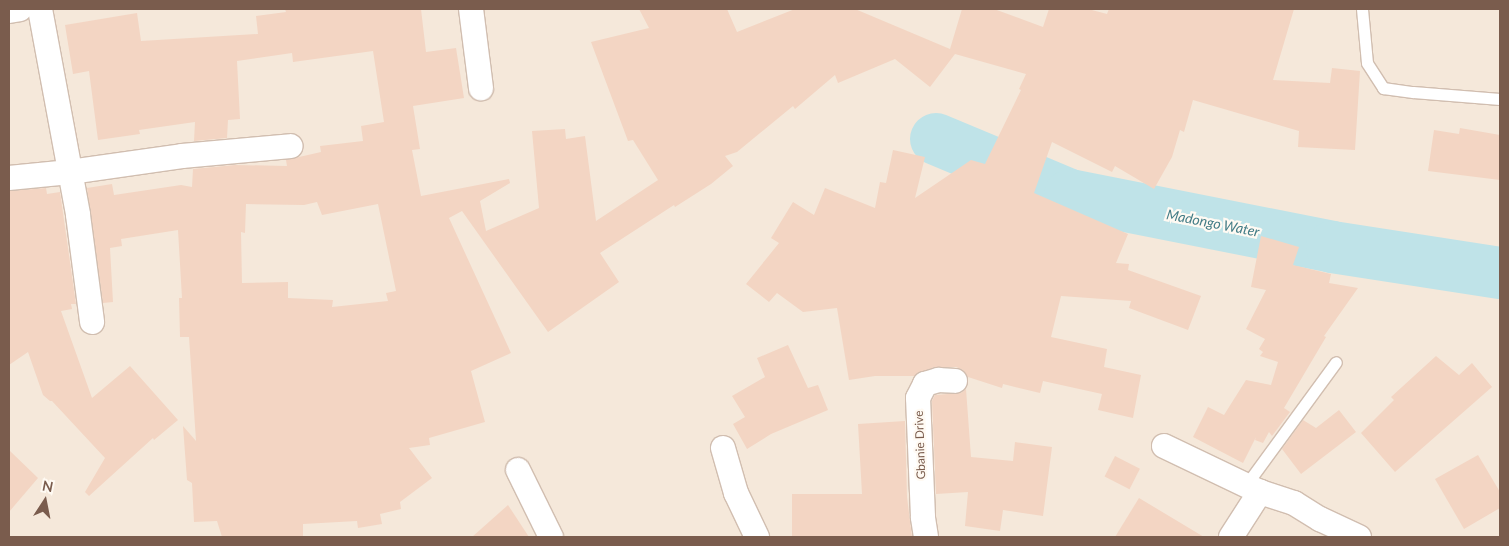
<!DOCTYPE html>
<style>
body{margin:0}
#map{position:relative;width:1509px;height:546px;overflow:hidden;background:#fdf6ec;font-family:Lato,sans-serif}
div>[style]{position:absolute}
.residential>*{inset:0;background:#f5e8da;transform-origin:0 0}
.river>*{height:52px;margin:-26px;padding:0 26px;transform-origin:26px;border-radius:26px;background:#bfe3e8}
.building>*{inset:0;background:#f3d5c3;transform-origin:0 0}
.roads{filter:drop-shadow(1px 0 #d1beb0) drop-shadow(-1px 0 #d1beb0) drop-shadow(0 1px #d1beb0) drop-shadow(0 -1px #d1beb0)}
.lane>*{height:11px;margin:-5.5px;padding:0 5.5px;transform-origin:5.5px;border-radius:5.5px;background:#fff}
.street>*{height:24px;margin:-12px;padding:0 12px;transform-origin:12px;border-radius:12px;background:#fff}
span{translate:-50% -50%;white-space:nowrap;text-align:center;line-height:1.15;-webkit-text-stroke:4.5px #fffaf3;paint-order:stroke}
.street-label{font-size:12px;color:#7a5c4d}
.water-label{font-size:14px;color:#437c86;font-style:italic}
.frame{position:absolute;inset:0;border:10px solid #7a5c4d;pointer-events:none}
.north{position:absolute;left:20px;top:476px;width:50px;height:50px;-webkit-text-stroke:4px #fffaf3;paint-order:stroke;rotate:11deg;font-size:14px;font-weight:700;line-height:20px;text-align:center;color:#7a5c4d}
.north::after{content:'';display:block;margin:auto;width:18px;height:22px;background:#7a5c4d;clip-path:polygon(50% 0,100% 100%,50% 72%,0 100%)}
</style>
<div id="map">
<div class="residential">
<i style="left:9px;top:9px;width:1491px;height:528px"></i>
</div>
<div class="river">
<i style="left:936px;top:139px;width:145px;rotate:22.7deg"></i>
<i style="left:1070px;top:195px;width:267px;rotate:11.2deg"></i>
<i style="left:1332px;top:247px;width:170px;rotate:8.8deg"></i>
</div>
<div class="building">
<i style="clip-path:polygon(evenodd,285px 9px,421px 9px,426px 52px,456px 48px,464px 98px,413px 106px,420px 149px,412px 150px,421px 196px,509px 179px,510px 183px,480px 201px,486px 231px,539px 208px,532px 131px,565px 129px,566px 139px,585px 136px,596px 221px,658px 180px,633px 140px,628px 141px,591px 42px,649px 28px,639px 9px,727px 9px,737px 32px,795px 9px,855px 9px,950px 49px,962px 9px,994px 9px,1043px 27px,1049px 9px,1088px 9px,1107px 14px,1109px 9px,1294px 9px,1273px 80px,1330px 83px,1332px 68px,1360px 71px,1355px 150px,1298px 147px,1299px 131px,1193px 100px,1184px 132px,1180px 130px,1172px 157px,1154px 189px,1115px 166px,1112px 172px,1052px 142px,1034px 193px,1128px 234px,1116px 263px,1129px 264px,1128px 270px,1201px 296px,1188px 330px,1129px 308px,1131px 301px,1061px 296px,1051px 337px,1107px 349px,1104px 367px,1141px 375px,1133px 418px,1098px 410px,1102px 394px,1043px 381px,1040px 393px,1003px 384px,1002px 388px,968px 377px,963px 370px,956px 367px,934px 367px,914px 376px,875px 376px,849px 380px,837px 308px,803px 312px,777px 293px,769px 302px,746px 284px,779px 243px,771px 238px,793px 202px,814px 215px,825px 188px,875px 208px,880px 182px,886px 183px,893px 150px,925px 157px,915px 198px,971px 160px,985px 164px,1021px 90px,1019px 89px,1026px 74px,955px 54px,930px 87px,895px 59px,838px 83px,835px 75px,795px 109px,793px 106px,737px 152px,725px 156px,733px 166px,711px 184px,675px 207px,674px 205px,600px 253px,619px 282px,548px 332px,462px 211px,449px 218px,511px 353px,471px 371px,485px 422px,429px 438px,430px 445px,409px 448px,432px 478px,400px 502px,401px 509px,380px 514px,382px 524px,358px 528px,357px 521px,303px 524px,303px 537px,222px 537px,217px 521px,194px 522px,192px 483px,187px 480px,183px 426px,196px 441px,189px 337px,180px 337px,179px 298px,182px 298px,178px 230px,121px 239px,122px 246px,110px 248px,113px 302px,103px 303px,87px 188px,112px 184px,114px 195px,181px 185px,192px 187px,193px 169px,235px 165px,287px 166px,286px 160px,321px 152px,320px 146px,363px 141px,361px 126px,384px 122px,373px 51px,293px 62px,292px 53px,237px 61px,240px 119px,228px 120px,227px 138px,194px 141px,195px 122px,139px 130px,140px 134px,98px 140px,89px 71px,73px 74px,65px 25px,137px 13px,141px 41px,258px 34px,256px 16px,286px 12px,285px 9px,317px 202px,322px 215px,378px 204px,396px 291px,386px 293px,388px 301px,332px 307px,333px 300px,288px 298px,288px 282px,242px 283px,241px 232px,245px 233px,246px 204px,304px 205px,317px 202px)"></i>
<i style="clip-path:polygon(1460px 128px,1500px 135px,1500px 180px,1428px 171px,1434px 130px,1459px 134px)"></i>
<i style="clip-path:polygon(46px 188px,47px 194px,60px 192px,76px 304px,71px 304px,72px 309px,61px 311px,92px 398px,130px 366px,178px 420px,154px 440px,153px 438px,89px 496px,85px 492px,105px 458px,52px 401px,50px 401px,43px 395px,28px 352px,9px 365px,9px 191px)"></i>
<i style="clip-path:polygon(1261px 236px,1299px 247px,1293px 265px,1331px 274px,1329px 283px,1358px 288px,1324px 336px,1326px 337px,1284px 408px,1290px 412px,1272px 436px,1269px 432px,1263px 443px,1255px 440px,1256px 437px,1243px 463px,1193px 437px,1208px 407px,1224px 415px,1246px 380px,1271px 385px,1278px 362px,1260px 356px,1263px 352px,1259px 349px,1265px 339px,1246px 329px,1266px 290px,1251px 287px)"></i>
<i style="clip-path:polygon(788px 345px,808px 388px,818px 385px,828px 410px,771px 434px,747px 449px,733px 424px,745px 417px,732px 396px,765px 377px,757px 358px)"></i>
<i style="clip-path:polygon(1436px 356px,1459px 375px,1472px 363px,1492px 387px,1395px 472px,1361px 433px,1394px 400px,1391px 397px)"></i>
<i style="clip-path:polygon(966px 389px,971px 457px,1013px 461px,1015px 442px,1052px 447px,1043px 516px,1003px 510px,1000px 531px,965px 526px,968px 492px,936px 494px,932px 401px,935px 395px,961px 393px)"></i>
<i style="clip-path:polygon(1339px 410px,1356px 432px,1301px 474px,1282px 449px,1303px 420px,1316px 428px)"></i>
<i style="clip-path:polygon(905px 421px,907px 497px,912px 537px,792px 537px,792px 494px,862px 494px,858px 424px)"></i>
<i style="clip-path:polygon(9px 450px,38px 478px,9px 512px)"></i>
<i style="clip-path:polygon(1478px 455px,1500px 492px,1500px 508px,1464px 529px,1435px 479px)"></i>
<i style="left:1115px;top:456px;width:28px;height:23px;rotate:27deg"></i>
<i style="clip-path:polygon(1139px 498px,1204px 537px,1115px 537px)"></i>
<i style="clip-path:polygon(508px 505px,529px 537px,472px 537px)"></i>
</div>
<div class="roads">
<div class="lane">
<i style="left:1362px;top:9px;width:54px;rotate:84.7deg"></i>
<i style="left:1367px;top:63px;width:30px;rotate:57deg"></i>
<i style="left:1383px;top:88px;width:30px;rotate:8deg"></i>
<i style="left:1413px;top:92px;width:87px;rotate:4.6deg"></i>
<i style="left:1246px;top:485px;width:152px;rotate:-53.8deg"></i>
</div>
<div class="street">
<i style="left:40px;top:9px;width:209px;rotate:79.5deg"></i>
<i style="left:78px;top:215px;width:108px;rotate:82.5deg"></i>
<i style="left:471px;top:9px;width:80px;rotate:82.8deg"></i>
<i style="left:9px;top:11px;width:11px;rotate:-10deg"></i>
<i style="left:9px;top:178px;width:61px;rotate:-5.6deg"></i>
<i style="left:70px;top:172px;width:113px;rotate:-8.1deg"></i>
<i style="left:182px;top:156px;width:109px;rotate:-5.2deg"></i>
<i style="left:1164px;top:446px;width:106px;rotate:25.6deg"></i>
<i style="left:723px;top:448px;width:47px;rotate:73.9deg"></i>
<i style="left:736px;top:493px;width:49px;rotate:64.5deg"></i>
<i style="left:518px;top:470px;width:75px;rotate:63.8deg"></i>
<i style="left:926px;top:537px;width:20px;rotate:-99deg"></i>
<i style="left:923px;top:517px;width:119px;rotate:-92.4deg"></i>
<i style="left:918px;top:398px;width:16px;rotate:-63deg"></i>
<i style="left:925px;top:384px;width:14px;rotate:-17deg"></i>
<i style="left:938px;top:380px;width:17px;rotate:3deg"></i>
<i style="left:1231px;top:537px;width:54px;rotate:-57.2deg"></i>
<i style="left:1260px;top:492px;width:36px;rotate:18deg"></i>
<i style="left:1294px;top:503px;width:31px;rotate:32deg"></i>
<i style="left:1320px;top:519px;width:43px;rotate:24.8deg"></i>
</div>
</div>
<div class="street-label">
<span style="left:920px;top:445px;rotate:-92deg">Gbanie Drive</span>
</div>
<div class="water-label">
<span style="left:1213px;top:223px;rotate:11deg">Madongo Water</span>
</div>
<div class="frame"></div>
<div class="north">N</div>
</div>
